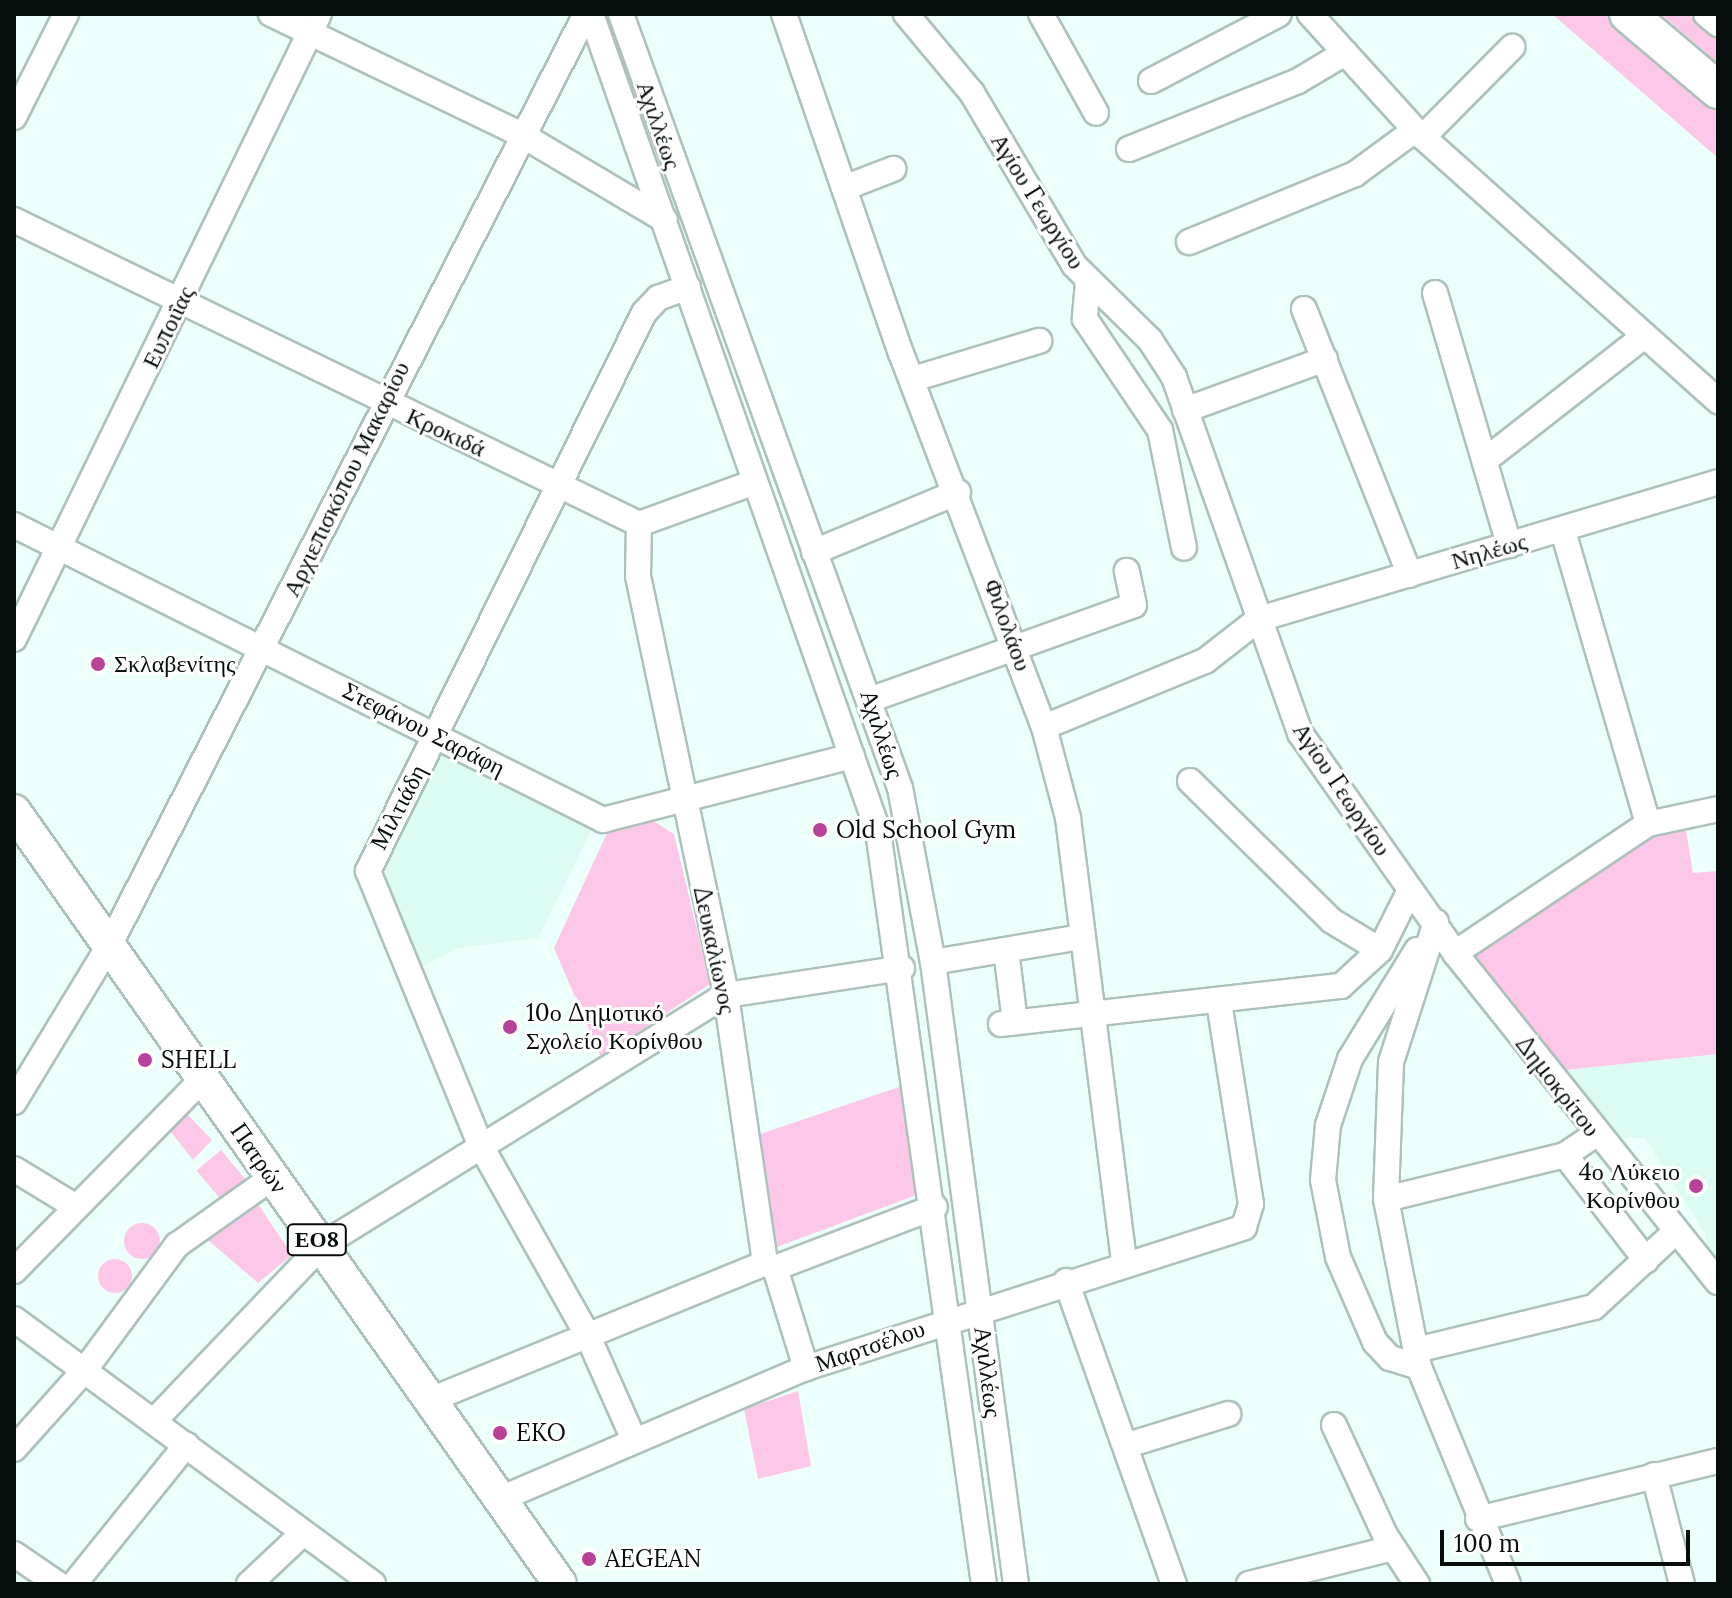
<!DOCTYPE html>
<meta charset="utf-8">
<style>
body{margin:0}
#map{position:relative;width:1732px;height:1598px;overflow:hidden;background:#edfffa;font-family:Lora,serif}
div>[style]{position:absolute}
.built>*{inset:0;background:#dcfbf2}
.green>*{inset:0;background:#fdc7e9;transform-origin:0 0}
.round{border-radius:50%}
.roads{filter:drop-shadow(2px 0 #adc1bb) drop-shadow(-2px 0 #adc1bb) drop-shadow(0 2px #adc1bb) drop-shadow(0 -2px #adc1bb)}
.minor>*{height:24px;margin:-12px;padding:0 12px;transform-origin:12px;border-radius:12px;background:#fff}
.major>*{height:32px;margin:-16px;padding:0 16px;transform-origin:16px;border-radius:16px;background:#fff}
.highway>*{height:36px;margin:-18px;padding:0 18px;transform-origin:18px;border-radius:18px;background:#fff}
.dots>*{width:22px;height:22px;translate:-50% -50%;box-sizing:border-box;border:4px solid #fff;border-radius:50%}
span{translate:-50% -50%;white-space:nowrap;text-align:center;line-height:1.15;-webkit-text-stroke:6px #fff;paint-order:stroke}
.shield-label span{padding:2px 6px;background:#fff;border:2px solid;border-radius:6px;-webkit-text-stroke-width:0}
.shield-label{font-size:22px;color:#060d0b;font-weight:700}
.street-label{font-size:24px;color:#060d0b}
.poi-label{font-size:24px;color:#060d0b}
.left{translate:0 -50%;text-align:left}
.right{translate:-100% -50%;text-align:right}
.frame{position:absolute;inset:0;border:16px solid #060d0b;pointer-events:none}
.scale{position:absolute;left:1440px;top:1530px;width:250px;height:36px;box-sizing:border-box;border:4px solid #060d0b;border-top:0;padding-left:10px;font-size:24px;line-height:28px;white-space:nowrap;color:#060d0b;-webkit-text-stroke:6px #fff;paint-order:stroke}
</style>
<div id="map">
<div class="built">
<i style="clip-path:polygon(446px 745px,593px 827px,538px 938px,459px 948px,418px 968px,384px 882px,386px 859px)"></i>
<i style="clip-path:polygon(1718px 1054px,1718px 1261px,1706px 1253px,1705px 1234px,1645px 1138px,1618px 1137px,1565px 1070px)"></i>
</div>
<div class="green">
<i style="clip-path:polygon(1552px 14px,1614px 14px,1718px 105px,1718px 158px)"></i>
<i style="clip-path:polygon(1661px 14px,1688px 14px,1718px 39px,1718px 63px)"></i>
<i style="clip-path:polygon(650px 819px,674px 834px,710px 984px,601px 1057px,554px 948px,608px 831px)"></i>
<i style="clip-path:polygon(1685px 825px,1693px 873px,1718px 871px,1718px 1054px,1565px 1070px,1471px 953px,1650px 830px)"></i>
<i style="clip-path:polygon(905px 1085px,919px 1194px,777px 1247px,757px 1135px)"></i>
<i style="clip-path:polygon(185px 1112px,212px 1140px,193px 1160px,167px 1127px)"></i>
<i style="left:221px;top:1150px;width:42px;height:32px;rotate:50deg"></i>
<i style="clip-path:polygon(258px 1204px,292px 1255px,258px 1283px,208px 1240px)"></i>
<i class="round" style="left:124px;top:1223px;width:36px;height:36px"></i>
<i class="round" style="left:98px;top:1259px;width:34px;height:34px"></i>
<i style="clip-path:polygon(798px 1391px,811px 1466px,758px 1479px,744px 1409px)"></i>
</div>
<div class="roads">
<div class="minor">
<i style="left:271px;top:14px;width:279px;rotate:25.7deg"></i>
<i style="left:522px;top:135px;width:166px;rotate:30.7deg"></i>
<i style="left:591px;top:14px;width:866px;rotate:70.64deg"></i>
<i style="left:878px;top:831px;width:760px;rotate:81.99deg"></i>
<i style="left:621px;top:14px;width:823px;rotate:70.18deg"></i>
<i style="left:900px;top:788px;width:177px;rotate:79.3deg"></i>
<i style="left:933px;top:962px;width:628px;rotate:82.4deg"></i>
<i style="left:784px;top:14px;width:359px;rotate:71deg"></i>
<i style="left:901px;top:353px;width:400px;rotate:69.1deg"></i>
<i style="left:1044px;top:727px;width:94px;rotate:75.2deg"></i>
<i style="left:1068px;top:818px;width:449px;rotate:82.8deg"></i>
<i style="left:906px;top:14px;width:103px;rotate:50.1deg"></i>
<i style="left:972px;top:93px;width:200px;rotate:59.3deg"></i>
<i style="left:1074px;top:265px;width:107px;rotate:44.6deg"></i>
<i style="left:1150px;top:340px;width:44px;rotate:57deg"></i>
<i style="left:1174px;top:377px;width:378px;rotate:70.5deg"></i>
<i style="left:1300px;top:733px;width:269px;rotate:54.8deg"></i>
<i style="left:1455px;top:953px;width:421px;rotate:51.4deg"></i>
<i style="left:1041px;top:14px;width:113px;rotate:60.9deg"></i>
<i style="left:1310px;top:14px;width:156px;rotate:47.8deg"></i>
<i style="left:1415px;top:130px;width:407px;rotate:41.8deg"></i>
<i style="left:1706px;top:14px;width:16px;rotate:40deg"></i>
<i style="left:1151px;top:81px;width:144px;rotate:-27.6deg"></i>
<i style="left:14px;top:117px;width:115px;rotate:-63.2deg"></i>
<i style="left:1423px;top:137px;width:127px;rotate:-45.3deg"></i>
<i style="left:1129px;top:149px;width:182px;rotate:-21.9deg"></i>
<i style="left:1298px;top:81px;width:55px;rotate:-30.8deg"></i>
<i style="left:844px;top:188px;width:53px;rotate:-21.2deg"></i>
<i style="left:14px;top:220px;width:695px;rotate:25.94deg"></i>
<i style="left:639px;top:524px;width:123px;rotate:-19.9deg"></i>
<i style="left:1189px;top:242px;width:179px;rotate:-22.3deg"></i>
<i style="left:1355px;top:174px;width:74px;rotate:-36.3deg"></i>
<i style="left:1088px;top:282px;width:37px;rotate:95deg"></i>
<i style="left:1085px;top:319px;width:134px;rotate:56deg"></i>
<i style="left:1160px;top:430px;width:120px;rotate:78.5deg"></i>
<i style="left:1435px;top:293px;width:263px;rotate:73.6deg"></i>
<i style="left:1304px;top:309px;width:286px;rotate:68.3deg"></i>
<i style="left:913px;top:379px;width:132px;rotate:-16.8deg"></i>
<i style="left:1185px;top:410px;width:149px;rotate:-20deg"></i>
<i style="left:1488px;top:458px;width:198px;rotate:-38deg"></i>
<i style="left:639px;top:524px;width:52px;rotate:91.1deg"></i>
<i style="left:638px;top:576px;width:428px;rotate:78.1deg"></i>
<i style="left:726px;top:995px;width:271px;rotate:81.7deg"></i>
<i style="left:765px;top:1263px;width:11px;rotate:27deg"></i>
<i style="left:775px;top:1268px;width:105px;rotate:72.8deg"></i>
<i style="left:14px;top:525px;width:659px;rotate:26.6deg"></i>
<i style="left:603px;top:820px;width:257px;rotate:-14.4deg"></i>
<i style="left:1563px;top:531px;width:305px;rotate:73.8deg"></i>
<i style="left:814px;top:552px;width:156px;rotate:-22.6deg"></i>
<i style="left:14px;top:639px;width:695px;rotate:-63.99deg"></i>
<i style="left:872px;top:699px;width:278px;rotate:-19.7deg"></i>
<i style="left:1134px;top:605px;width:35px;rotate:-102deg"></i>
<i style="left:1044px;top:727px;width:174px;rotate:-22.3deg"></i>
<i style="left:1205px;top:661px;width:68px;rotate:-37.9deg"></i>
<i style="left:1259px;top:619px;width:479px;rotate:-16.6deg"></i>
<i style="left:1190px;top:781px;width:199px;rotate:44.6deg"></i>
<i style="left:1332px;top:921px;width:56px;rotate:31.1deg"></i>
<i style="left:1436px;top:922px;width:147px;rotate:107.8deg"></i>
<i style="left:1391px;top:1062px;width:137px;rotate:92.1deg"></i>
<i style="left:1386px;top:1199px;width:171px;rotate:78.9deg"></i>
<i style="left:1419px;top:1367px;width:235px;rotate:67.7deg"></i>
<i style="left:1006px;top:950px;width:73px;rotate:82.9deg"></i>
<i style="left:1417px;top:950px;width:128px;rotate:121.6deg"></i>
<i style="left:1350px;top:1059px;width:70px;rotate:108.4deg"></i>
<i style="left:1328px;top:1125px;width:55px;rotate:95.2deg"></i>
<i style="left:1323px;top:1180px;width:78px;rotate:79deg"></i>
<i style="left:1338px;top:1257px;width:93px;rotate:66.5deg"></i>
<i style="left:1375px;top:1342px;width:22px;rotate:47deg"></i>
<i style="left:1390px;top:1358px;width:30px;rotate:17deg"></i>
<i style="left:1455px;top:953px;width:232px;rotate:-33.8deg"></i>
<i style="left:1648px;top:824px;width:72px;rotate:-12.1deg"></i>
<i style="left:933px;top:962px;width:150px;rotate:-9.6deg"></i>
<i style="left:1001px;top:1024px;width:342px;rotate:-6.4deg"></i>
<i style="left:1341px;top:986px;width:53px;rotate:-42.7deg"></i>
<i style="left:1380px;top:950px;width:67px;rotate:-63.4deg"></i>
<i style="left:14px;top:1102px;width:183px;rotate:-58.7deg"></i>
<i style="left:109px;top:946px;width:1047px;rotate:-62.9deg"></i>
<i style="left:1565px;top:1155px;width:133px;rotate:52.4deg"></i>
<i style="left:14px;top:1169px;width:69px;rotate:31.4deg"></i>
<i style="left:1386px;top:1199px;width:184px;rotate:-13.8deg"></i>
<i style="left:1565px;top:1155px;width:36px;rotate:-34deg"></i>
<i style="left:775px;top:1268px;width:171px;rotate:-20.9deg"></i>
<i style="left:14px;top:1271px;width:269px;rotate:-45.5deg"></i>
<i style="left:1066px;top:1281px;width:322px;rotate:70.4deg"></i>
<i style="left:14px;top:1319px;width:446px;rotate:36.4deg"></i>
<i style="left:1416px;top:1350px;width:183px;rotate:-13.6deg"></i>
<i style="left:1594px;top:1307px;width:108px;rotate:-42.7deg"></i>
<i style="left:430px;top:1400px;width:362px;rotate:-22.2deg"></i>
<i style="left:154px;top:1421px;width:242px;rotate:-46.3deg"></i>
<i style="left:321px;top:1246px;width:476px;rotate:-31.8deg"></i>
<i style="left:726px;top:995px;width:178px;rotate:-8.7deg"></i>
<i style="left:1334px;top:1425px;width:121px;rotate:65.1deg"></i>
<i style="left:1385px;top:1535px;width:59px;rotate:56.9deg"></i>
<i style="left:634px;top:1440px;width:114px;rotate:-113.9deg"></i>
<i style="left:588px;top:1336px;width:220px;rotate:-119.4deg"></i>
<i style="left:480px;top:1144px;width:295px;rotate:-112.3deg"></i>
<i style="left:368px;top:871px;width:623px;rotate:-63.68deg"></i>
<i style="left:644px;top:313px;width:21px;rotate:-47deg"></i>
<i style="left:658px;top:298px;width:32px;rotate:-20deg"></i>
<i style="left:1128px;top:1445px;width:105px;rotate:-17.2deg"></i>
<i style="left:14px;top:1449px;width:105px;rotate:-48.1deg"></i>
<i style="left:84px;top:1371px;width:157px;rotate:-53.6deg"></i>
<i style="left:177px;top:1245px;width:118px;rotate:-35.3deg"></i>
<i style="left:1654px;top:1475px;width:113px;rotate:75.6deg"></i>
<i style="left:500px;top:1499px;width:333px;rotate:-23.2deg"></i>
<i style="left:806px;top:1368px;width:460px;rotate:-17.8deg"></i>
<i style="left:1244px;top:1227px;width:24px;rotate:-73deg"></i>
<i style="left:1251px;top:1204px;width:206px;rotate:-99deg"></i>
<i style="left:1478px;top:1519px;width:247px;rotate:-13.6deg"></i>
<i style="left:14px;top:1554px;width:53px;rotate:34.3deg"></i>
<i style="left:74px;top:1584px;width:179px;rotate:-51.1deg"></i>
<i style="left:249px;top:1584px;width:73px;rotate:-43.3deg"></i>
<i style="left:1249px;top:1584px;width:148px;rotate:-14deg"></i>
</div>
<div class="major">
<i style="left:14px;top:811px;width:946px;rotate:54.76deg"></i>
</div>
<div class="highway">
<i style="left:1628px;top:14px;width:118px;rotate:40.2deg"></i>
</div>
</div>
<div class="dots">
<i style="left:98px;top:664px;background:#b94299"></i>
<i style="left:820px;top:830px;background:#b94299"></i>
<i style="left:510px;top:1027px;background:#b94299"></i>
<i style="left:145px;top:1060px;background:#b94299"></i>
<i style="left:1696px;top:1186px;background:#b94299"></i>
<i style="left:500px;top:1433px;background:#b94299"></i>
<i style="left:589px;top:1559px;background:#b94299"></i>
</div>
<div class="shield-label">
<span style="left:317px;top:1240px">ΕΟ8</span>
</div>
<div class="street-label">
<span style="left:659px;top:125px;rotate:71deg">Αχιλλέως</span>
<span style="left:1038px;top:201px;rotate:58deg">Αγίου Γεωργίου</span>
<span style="left:168px;top:327px;rotate:-64deg">Ευποιΐας</span>
<span style="left:446px;top:432px;rotate:25deg">Κροκιδά</span>
<span style="left:346px;top:479px;rotate:-64deg">Αρχιεπισκόπου Μακαρίου</span>
<span style="left:1489px;top:551px;rotate:-16deg">Νηλέως</span>
<span style="left:1008px;top:625px;rotate:70deg">Φιλολάου</span>
<span style="left:424px;top:729px;rotate:27deg">Στεφάνου Σαράφη</span>
<span style="left:882px;top:734px;rotate:72deg">Αχιλλέως</span>
<span style="left:1342px;top:789px;rotate:56deg">Αγίου Γεωργίου</span>
<span style="left:398px;top:807px;rotate:-62deg">Μιλτιάδη</span>
<span style="left:715px;top:950px;rotate:78deg">Δευκαλίωνος</span>
<span style="left:1558px;top:1086px;rotate:52deg">Δημοκρίτου</span>
<span style="left:259px;top:1158px;rotate:55deg">Πατρών</span>
<span style="left:870px;top:1346px;rotate:-19deg">Μαρτσέλου</span>
<span style="left:988px;top:1372px;rotate:83deg">Αχιλλέως</span>
</div>
<div class="poi-label">
<span class="left" style="left:114px;top:664px">Σκλαβενίτης</span>
<span class="left" style="left:836px;top:830px">Old School Gym</span>
<span class="left" style="left:526px;top:1027px">10ο Δημοτικό<br>Σχολείο Κορίνθου</span>
<span class="left" style="left:161px;top:1060px">SHELL</span>
<span class="right" style="left:1680px;top:1186px">4ο Λύκειο<br>Κορίνθου</span>
<span class="left" style="left:516px;top:1433px">EKO</span>
<span class="left" style="left:605px;top:1559px">AEGEAN</span>
</div>
<div class="frame"></div>
<div class="scale">100 m</div>
</div>
